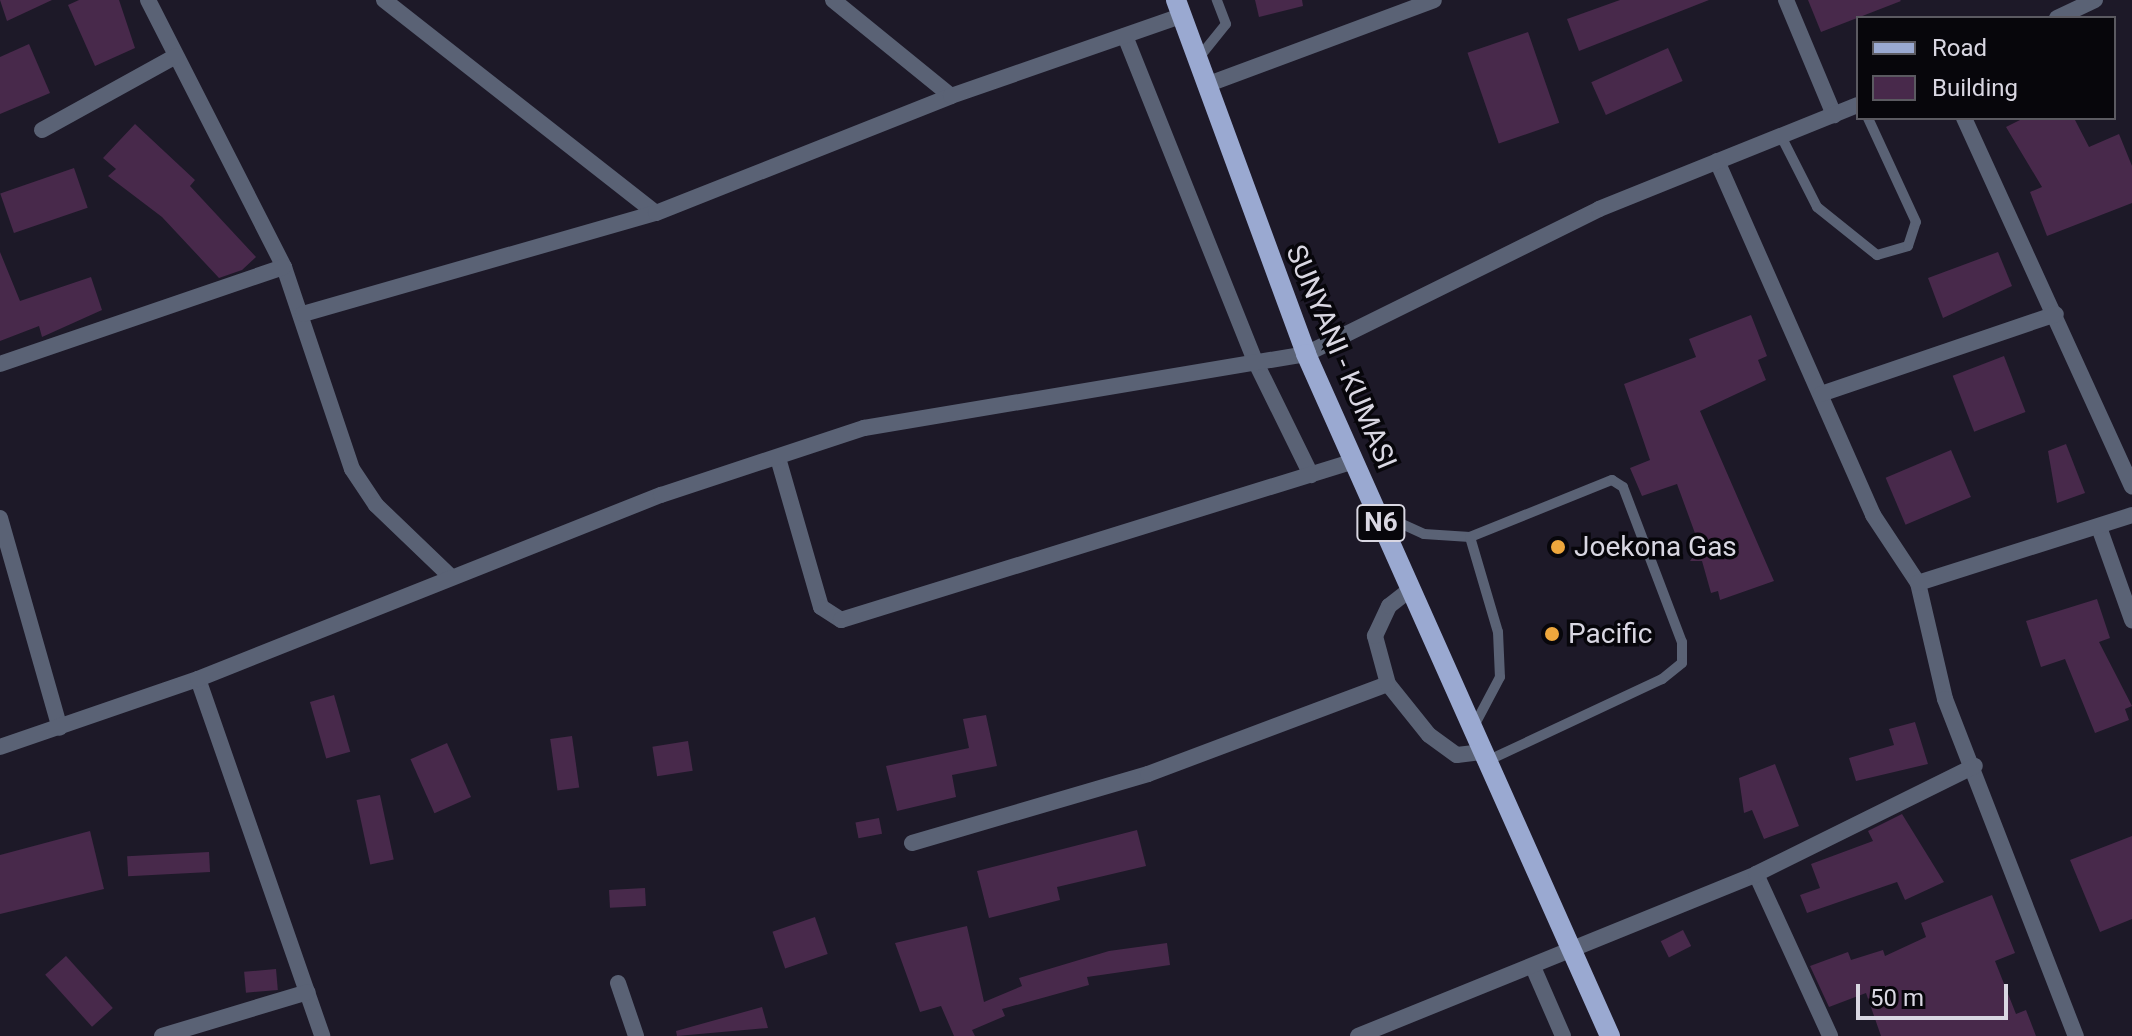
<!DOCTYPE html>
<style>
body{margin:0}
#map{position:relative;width:2132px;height:1036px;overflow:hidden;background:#1d1928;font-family:Roboto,sans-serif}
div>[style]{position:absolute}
.building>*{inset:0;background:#48294b;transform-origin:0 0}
.service>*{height:10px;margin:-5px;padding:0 5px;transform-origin:5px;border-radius:5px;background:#5a6275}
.minor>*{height:16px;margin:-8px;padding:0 8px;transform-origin:8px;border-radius:8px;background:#5a6275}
.primary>*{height:20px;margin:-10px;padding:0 10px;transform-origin:10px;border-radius:10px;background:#9aa9d1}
.dots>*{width:22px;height:22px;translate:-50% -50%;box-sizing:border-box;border:4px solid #07060b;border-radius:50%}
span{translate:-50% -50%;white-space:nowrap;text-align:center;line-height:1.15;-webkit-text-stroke:7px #07060b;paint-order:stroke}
.shield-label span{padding:2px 6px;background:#07060b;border:2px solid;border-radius:6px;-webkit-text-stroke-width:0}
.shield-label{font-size:26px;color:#d9d7e2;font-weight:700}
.street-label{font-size:28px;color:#d9d7e2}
.poi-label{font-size:28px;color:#d9d7e2}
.left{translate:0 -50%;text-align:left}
.legend{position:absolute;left:1856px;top:16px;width:260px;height:104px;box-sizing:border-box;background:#07060b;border:2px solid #5b5a61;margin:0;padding:10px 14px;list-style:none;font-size:24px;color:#d9d7e2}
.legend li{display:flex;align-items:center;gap:16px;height:40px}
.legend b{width:40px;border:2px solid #5b5a61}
.scale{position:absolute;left:1856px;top:984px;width:152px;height:36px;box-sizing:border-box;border:4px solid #d9d7e2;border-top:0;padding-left:10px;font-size:24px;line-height:28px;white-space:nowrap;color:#d9d7e2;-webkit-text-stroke:6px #07060b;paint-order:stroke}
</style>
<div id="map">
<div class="building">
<i style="clip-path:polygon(0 0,52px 0,7px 21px)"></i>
<i style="clip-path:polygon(79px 0,119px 0,135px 48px,95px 66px,68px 5px)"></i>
<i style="clip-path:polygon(1255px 0,1302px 0,1303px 6px,1259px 17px)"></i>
<i style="clip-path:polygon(1620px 0,1709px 0,1579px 51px,1567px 19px)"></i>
<i style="clip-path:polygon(1808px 0,1900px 0,1901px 1px,1821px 32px)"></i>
<i style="left:1528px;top:32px;width:96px;height:64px;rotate:71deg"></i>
<i style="clip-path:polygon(29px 44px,50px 93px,0 114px,0 57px)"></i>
<i style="left:1668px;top:48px;width:36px;height:84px;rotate:66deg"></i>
<i style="clip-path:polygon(2024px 118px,2074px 118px,2089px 147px,2119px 134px,2132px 166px,2132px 203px,2047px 236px,2030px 192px,2042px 187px,2006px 127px)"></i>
<i style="clip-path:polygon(135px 124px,195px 180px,190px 186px,256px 257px,242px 270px,219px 278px,162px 217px,108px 176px,116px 169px,103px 158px)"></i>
<i style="left:74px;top:168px;width:42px;height:78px;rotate:71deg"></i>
<i style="clip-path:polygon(0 252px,20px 301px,91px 277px,102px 310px,42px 337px,39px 326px,0 341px)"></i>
<i style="clip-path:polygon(1998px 252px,2012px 286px,1943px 318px,1928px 278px)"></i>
<i style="clip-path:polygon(1751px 315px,1767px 356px,1758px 360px,1766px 380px,1700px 411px,1774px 581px,1720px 600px,1718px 591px,1711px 593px,1702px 561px,1690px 561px,1700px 547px,1677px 484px,1642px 496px,1630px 468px,1650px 460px,1624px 384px,1696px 357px,1689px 339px)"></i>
<i style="left:2004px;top:356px;width:60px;height:55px;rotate:69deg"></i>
<i style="clip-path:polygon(2066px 444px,2085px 493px,2057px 503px,2048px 451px)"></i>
<i style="left:1951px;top:450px;width:51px;height:71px;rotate:67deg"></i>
<i style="clip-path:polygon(2097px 599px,2110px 638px,2099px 642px,2132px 706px,2125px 709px,2129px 720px,2095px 733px,2065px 659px,2041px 667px,2026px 621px)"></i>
<i style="left:334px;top:695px;width:59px;height:25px;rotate:74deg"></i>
<i style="clip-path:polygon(986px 715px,997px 766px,952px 775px,956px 797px,897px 811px,886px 766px,969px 748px,963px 719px)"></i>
<i style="clip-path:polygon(1915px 722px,1928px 764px,1856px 781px,1849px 758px,1894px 745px,1889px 729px)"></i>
<i style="left:572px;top:736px;width:52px;height:22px;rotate:82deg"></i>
<i style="left:688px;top:741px;width:30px;height:36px;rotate:81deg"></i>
<i style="left:447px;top:743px;width:59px;height:40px;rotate:66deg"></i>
<i style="clip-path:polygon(1775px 764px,1799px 826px,1764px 839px,1752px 810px,1744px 813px,1739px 778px)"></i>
<i style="left:380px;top:795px;width:66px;height:24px;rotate:78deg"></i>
<i style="clip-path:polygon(1902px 814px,1944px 882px,1905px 900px,1897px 882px,1807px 913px,1800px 895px,1820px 888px,1811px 864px,1873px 841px,1868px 831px)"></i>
<i style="left:879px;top:818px;width:16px;height:24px;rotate:79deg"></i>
<i style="clip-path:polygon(1137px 830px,1146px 866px,1057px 887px,1060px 900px,989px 918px,977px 871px)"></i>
<i style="clip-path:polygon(90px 831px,104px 889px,0 914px,0 855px)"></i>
<i style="clip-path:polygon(2132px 836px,2132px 919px,2100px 932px,2070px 860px)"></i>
<i style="left:209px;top:852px;width:20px;height:82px;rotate:87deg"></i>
<i style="left:645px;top:888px;width:18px;height:36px;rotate:87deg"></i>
<i style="clip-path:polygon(1992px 895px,2015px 953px,1995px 961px,2016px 1014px,2026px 1010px,2036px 1036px,1881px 1036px,1866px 993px,1829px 1007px,1810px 966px,1848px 952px,1851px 960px,1883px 950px,1885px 956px,1926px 937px,1921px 923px)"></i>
<i style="left:815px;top:917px;width:39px;height:45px;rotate:71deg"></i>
<i style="clip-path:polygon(967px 926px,984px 1002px,1022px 986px,1019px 978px,1109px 951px,1167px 943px,1170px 965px,1087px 977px,1089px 985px,1002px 1009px,1005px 1016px,972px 1030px,975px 1036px,954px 1036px,941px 1006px,920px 1012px,895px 943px)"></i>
<i style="left:1683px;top:930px;width:18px;height:25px;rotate:63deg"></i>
<i style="left:66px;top:956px;width:70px;height:28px;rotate:48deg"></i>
<i style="left:276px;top:969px;width:21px;height:32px;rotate:85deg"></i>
<i style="clip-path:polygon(762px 1007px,768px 1028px,677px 1036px,676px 1031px)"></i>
</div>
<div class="service">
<i style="left:1197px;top:60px;width:46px;rotate:-51.1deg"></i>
<i style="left:1226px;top:24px;width:26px;rotate:-111deg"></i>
<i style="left:1781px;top:136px;width:80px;rotate:63.1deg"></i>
<i style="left:1817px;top:207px;width:77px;rotate:38.7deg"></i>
<i style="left:1877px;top:255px;width:32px;rotate:-16deg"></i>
<i style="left:1908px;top:246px;width:25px;rotate:-72deg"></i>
<i style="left:1916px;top:222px;width:115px;rotate:-114.8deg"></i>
<i style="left:1380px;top:514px;width:48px;rotate:24.4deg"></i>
<i style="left:1424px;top:534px;width:46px;rotate:3.7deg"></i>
<i style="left:1470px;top:537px;width:99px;rotate:73.6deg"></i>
<i style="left:1498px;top:632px;width:45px;rotate:87.5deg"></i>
<i style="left:1500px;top:677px;width:58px;rotate:117.9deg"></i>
<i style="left:1470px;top:537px;width:153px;rotate:-21.9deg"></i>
<i style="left:1612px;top:480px;width:13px;rotate:32deg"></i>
<i style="left:1623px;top:487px;width:166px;rotate:69.2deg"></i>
<i style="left:1682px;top:642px;width:21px;rotate:90deg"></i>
<i style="left:1682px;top:663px;width:26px;rotate:141deg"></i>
<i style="left:1662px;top:679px;width:193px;rotate:154.9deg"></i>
</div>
<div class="minor">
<i style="left:148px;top:0;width:300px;rotate:63deg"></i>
<i style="left:284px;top:267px;width:213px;rotate:71.4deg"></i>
<i style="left:352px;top:469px;width:43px;rotate:56.3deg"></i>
<i style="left:376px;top:505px;width:104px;rotate:43.8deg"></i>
<i style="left:384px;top:0;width:345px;rotate:38.1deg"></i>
<i style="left:833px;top:0;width:152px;rotate:39.1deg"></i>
<i style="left:1786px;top:0;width:125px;rotate:67.3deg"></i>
<i style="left:2057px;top:18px;width:42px;rotate:-25.3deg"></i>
<i style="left:1125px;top:36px;width:352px;rotate:68.2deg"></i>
<i style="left:1256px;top:363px;width:125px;rotate:63.8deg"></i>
<i style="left:1206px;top:85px;width:243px;rotate:-20.4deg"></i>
<i style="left:1964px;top:118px;width:405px;rotate:65.5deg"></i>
<i style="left:42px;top:130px;width:153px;rotate:-28.9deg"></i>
<i style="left:1717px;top:161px;width:387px;rotate:66.2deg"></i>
<i style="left:1873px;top:515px;width:82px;rotate:56.5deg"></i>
<i style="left:1918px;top:583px;width:119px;rotate:76.9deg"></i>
<i style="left:1945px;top:699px;width:362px;rotate:68.8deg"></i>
<i style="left:303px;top:314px;width:367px;rotate:-16deg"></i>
<i style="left:656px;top:213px;width:317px;rotate:-21.6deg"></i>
<i style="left:951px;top:96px;width:244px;rotate:-19.2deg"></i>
<i style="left:0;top:364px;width:300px;rotate:-18.9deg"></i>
<i style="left:1821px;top:394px;width:248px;rotate:-18.8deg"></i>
<i style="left:778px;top:458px;width:155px;rotate:73.9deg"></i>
<i style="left:821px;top:607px;width:24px;rotate:33deg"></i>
<i style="left:841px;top:620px;width:537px;rotate:-17.22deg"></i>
<i style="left:0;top:518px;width:218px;rotate:74.1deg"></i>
<i style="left:2100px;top:530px;width:96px;rotate:70.4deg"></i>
<i style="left:1918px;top:583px;width:225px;rotate:-17.6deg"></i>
<i style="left:198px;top:679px;width:378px;rotate:70.8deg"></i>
<i style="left:1388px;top:684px;width:65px;rotate:51.2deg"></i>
<i style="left:1429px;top:735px;width:34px;rotate:36deg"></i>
<i style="left:1457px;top:755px;width:26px;rotate:-7deg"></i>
<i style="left:0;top:747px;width:209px;rotate:-19deg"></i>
<i style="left:198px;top:679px;width:498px;rotate:-21.7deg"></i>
<i style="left:661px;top:495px;width:214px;rotate:-18.3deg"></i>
<i style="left:864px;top:428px;width:448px;rotate:-9.5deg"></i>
<i style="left:1306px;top:354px;width:327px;rotate:-26.3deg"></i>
<i style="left:1599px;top:209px;width:279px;rotate:-21.9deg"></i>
<i style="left:912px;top:843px;width:246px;rotate:-16.3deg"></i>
<i style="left:1148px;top:774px;width:256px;rotate:-20.6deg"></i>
<i style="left:1388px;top:684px;width:50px;rotate:-105.2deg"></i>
<i style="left:1375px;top:636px;width:33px;rotate:-65deg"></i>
<i style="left:1389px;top:606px;width:28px;rotate:-38deg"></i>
<i style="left:1756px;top:874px;width:178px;rotate:65.4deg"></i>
<i style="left:1533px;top:967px;width:75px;rotate:66.5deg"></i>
<i style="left:618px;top:983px;width:56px;rotate:71.2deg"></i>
<i style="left:162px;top:1036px;width:152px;rotate:-16.8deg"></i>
<i style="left:1358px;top:1036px;width:430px;rotate:-22.1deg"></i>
<i style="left:1756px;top:874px;width:244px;rotate:-26.3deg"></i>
</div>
<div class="primary">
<i style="left:1176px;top:0;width:377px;rotate:69.8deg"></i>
<i style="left:1306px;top:354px;width:747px;rotate:65.98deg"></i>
</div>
<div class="dots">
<i style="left:1558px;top:547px;background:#eea73d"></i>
<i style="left:1552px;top:634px;background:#eea73d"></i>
</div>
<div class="shield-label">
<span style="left:1381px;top:523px">N6</span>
</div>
<div class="street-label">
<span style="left:1341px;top:357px;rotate:67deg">SUNYANI - KUMASI</span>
</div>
<div class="poi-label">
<span class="left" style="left:1574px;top:547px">Joekona Gas</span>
<span class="left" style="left:1568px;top:634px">Pacific</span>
</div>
<ul class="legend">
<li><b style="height:10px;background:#9aa9d1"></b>Road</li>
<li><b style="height:22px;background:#48294b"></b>Building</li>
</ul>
<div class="scale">50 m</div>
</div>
